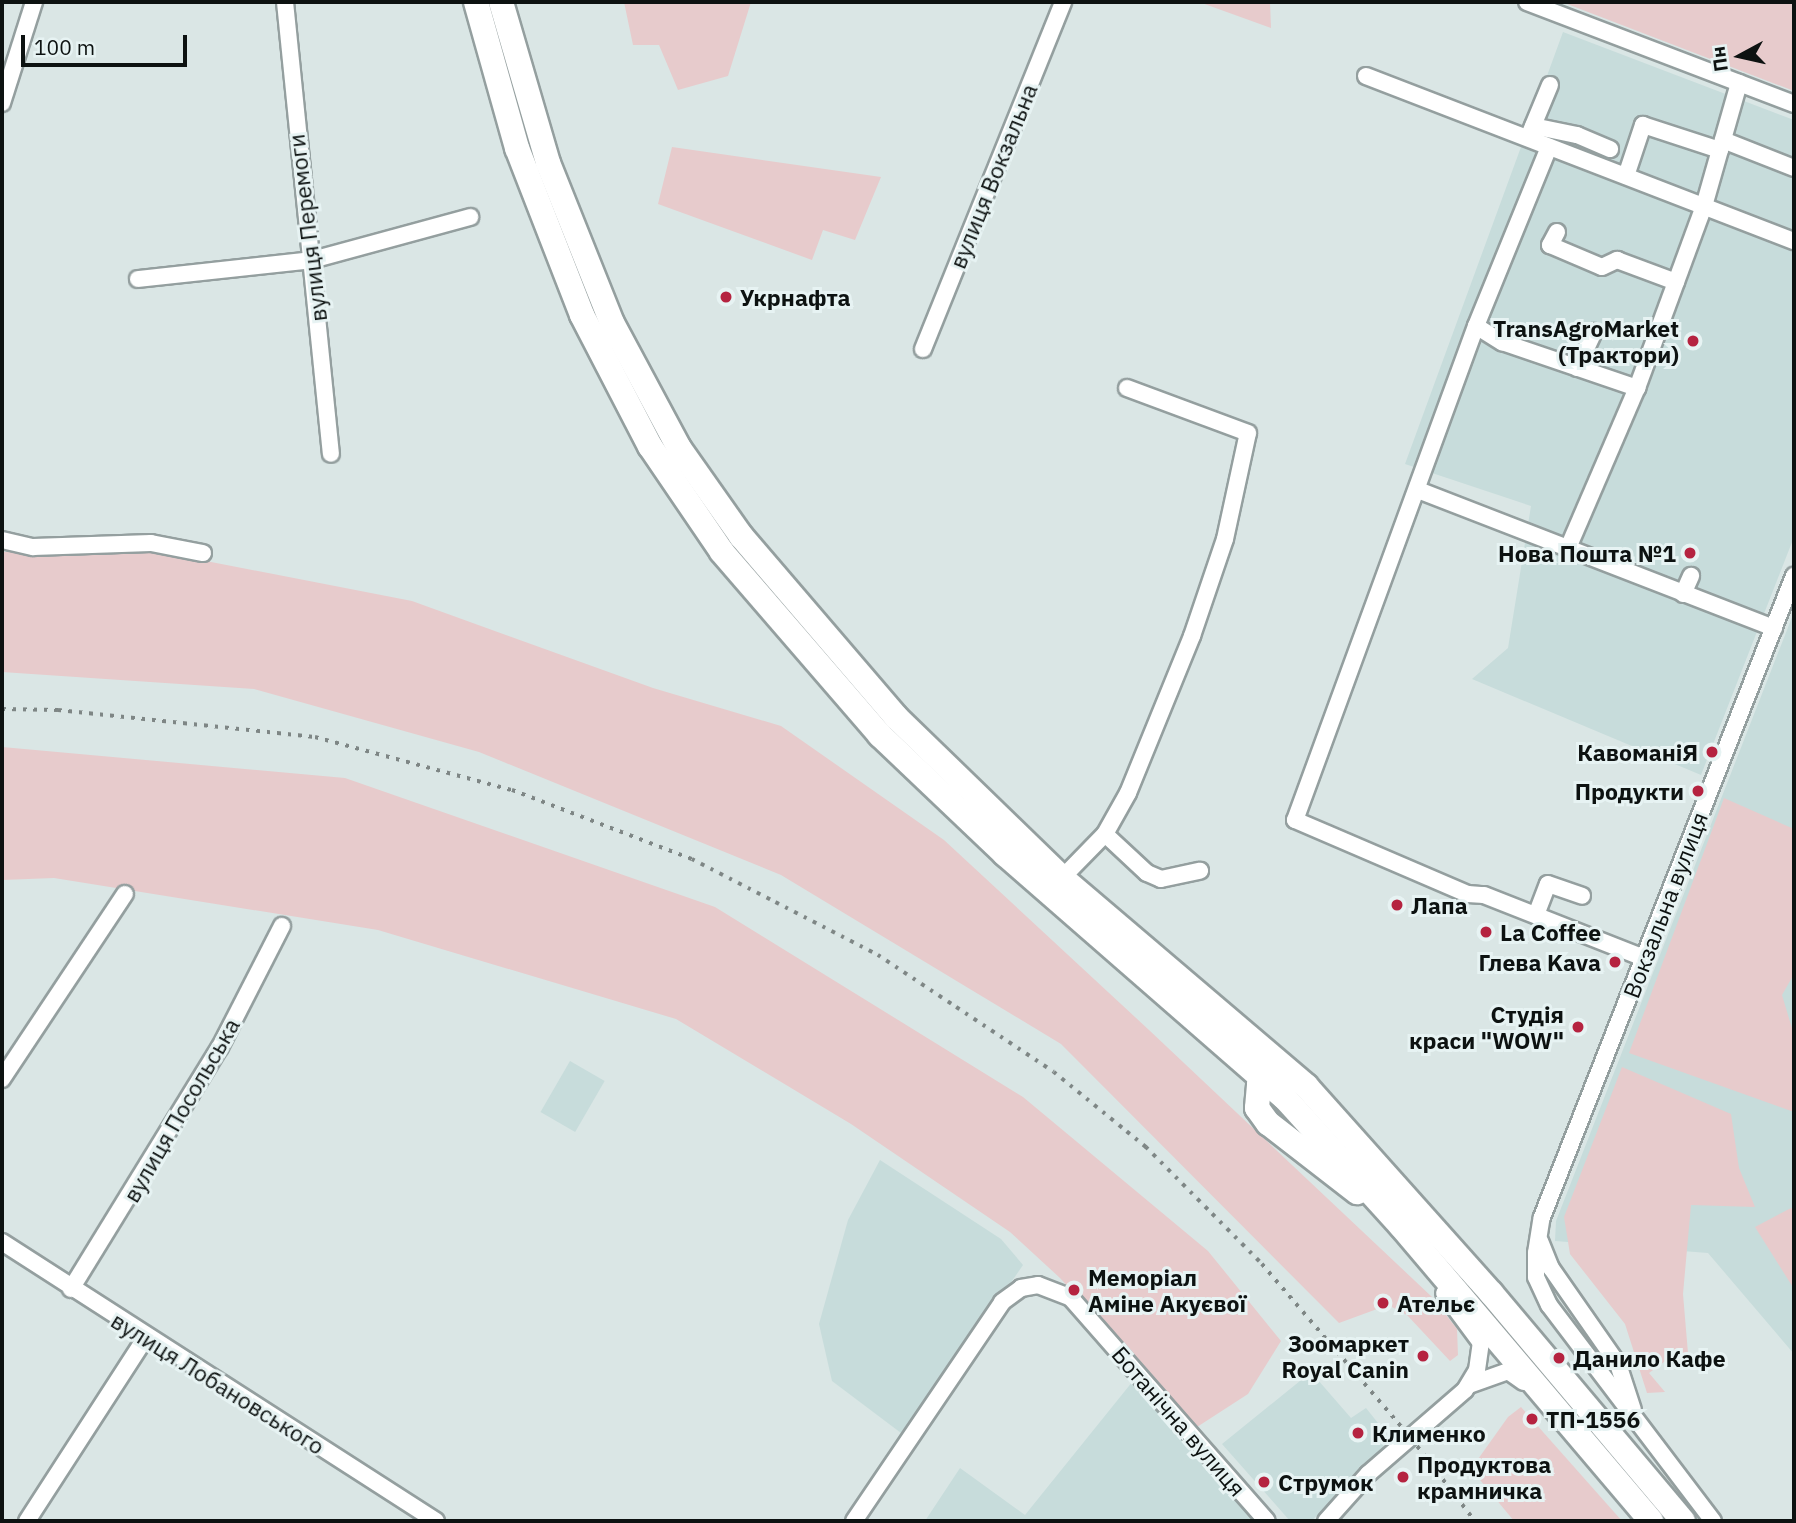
<!DOCTYPE html>
<meta charset="utf-8">
<style>
body{margin:0}
#map{position:relative;width:1796px;height:1523px;overflow:hidden;background:#dae6e5;font-family:"IBM Plex Sans",sans-serif}
div>[style]{position:absolute}
.built>*{inset:0;background:#c7dcdb;transform-origin:0 0}
.green>*{inset:0;background:#e7cbcc}
.roads{filter:drop-shadow(2px 0 #949f9f) drop-shadow(-2px 0 #949f9f) drop-shadow(0 2px #949f9f) drop-shadow(0 -2px #949f9f)}
.minor>*{height:16px;margin:-8px;padding:0 8px;transform-origin:8px;border-radius:8px;background:#fff}
.highway>*{height:24px;margin:-12px;padding:0 12px;transform-origin:12px;border-radius:12px;background:#fff}
.rail>*{height:3.5px;margin-top:-1.75px;transform-origin:0;background:repeating-linear-gradient(90deg,#7e8685 0 3.5px,transparent 0 10.5px)}
.dots>*{width:19px;height:19px;translate:-50% -50%;box-sizing:border-box;border:4px solid #e7f3f3;border-radius:50%}
span{translate:-50% -50%;white-space:nowrap;text-align:center;line-height:1.15;-webkit-text-stroke:6px #e7f3f3;paint-order:stroke}
.street-label{font-size:23px;color:#0d1211}
.poi-label{font-size:23px;color:#0d1211;font-weight:700}
.left{translate:0 -50%;text-align:left}
.right{translate:-100% -50%;text-align:right}
.frame{position:absolute;inset:0;border:4px solid #0d1211;pointer-events:none}
.north{position:absolute;left:1705px;top:21px;width:70px;height:70px;-webkit-text-stroke:5px #e7f3f3;paint-order:stroke;rotate:262deg;font-size:19px;font-weight:700;line-height:28px;text-align:center;color:#0d1211}
.north::after{content:'';display:block;margin:auto;width:24px;height:32px;background:#0d1211;clip-path:polygon(50% 0,100% 100%,50% 72%,0 100%)}
.scale{position:absolute;left:21px;top:35px;width:166px;height:32px;box-sizing:border-box;border:4px solid #0d1211;border-top:0;padding-left:9px;font-size:21px;line-height:24px;white-space:nowrap;color:#0d1211;-webkit-text-stroke:5px #e7f3f3;paint-order:stroke}
</style>
<div id="map">
<div class="built">
<i style="clip-path:polygon(1563px 32px,1794px 120px,1794px 537px,1701px 775px,1472px 679px,1508px 648px,1531px 506px,1405px 464px)"></i>
<i style="clip-path:polygon(1794px 612px,1794px 1354px,1708px 1253px,1555px 1241px,1556px 1221px)"></i>
<i style="left:570px;top:1061px;width:40px;height:59px;rotate:30deg"></i>
<i style="clip-path:polygon(880px 1160px,1001px 1239px,1023px 1265px,905px 1436px,832px 1381px,819px 1324px,848px 1220px)"></i>
<i style="clip-path:polygon(1311px 1372px,1351px 1418px,1366px 1408px,1382px 1428px,1384px 1456px,1311px 1521px,1290px 1521px,1222px 1444px)"></i>
<i style="clip-path:polygon(1137px 1376px,1261px 1521px,925px 1521px,960px 1468px,1025px 1515px)"></i>
</div>
<div class="green">
<i style="clip-path:polygon(624px 2px,751px 2px,728px 76px,678px 90px,659px 45px,633px 45px)"></i>
<i style="clip-path:polygon(1199px 2px,1270px 2px,1271px 28px)"></i>
<i style="clip-path:polygon(1562px 2px,1794px 2px,1794px 91px)"></i>
<i style="clip-path:polygon(672px 147px,881px 177px,855px 240px,823px 230px,812px 260px,658px 204px)"></i>
<i style="clip-path:polygon(129px 546px,412px 601px,653px 688px,781px 726px,944px 840px,1149px 1030px,1432px 1297px,1457px 1329px,1458px 1355px,1450px 1361px,1407px 1315px,1388px 1305px,1339px 1323px,1061px 1044px,781px 875px,479px 752px,254px 689px,2px 672px,2px 552px)"></i>
<i style="clip-path:polygon(2px 747px,345px 778px,715px 907px,1023px 1097px,1208px 1251px,1281px 1341px,1248px 1394px,1197px 1427px,1060px 1278px,1010px 1232px,851px 1124px,676px 1019px,378px 930px,54px 878px,2px 880px)"></i>
<i style="clip-path:polygon(1724px 798px,1794px 829px,1794px 974px,1782px 995px,1794px 1035px,1794px 1112px,1629px 1053px)"></i>
<i style="clip-path:polygon(1622px 1067px,1731px 1114px,1739px 1168px,1755px 1207px,1691px 1205px,1683px 1294px,1689px 1365px,1668px 1359px,1649px 1373px,1665px 1392px,1647px 1393px,1625px 1324px,1570px 1254px,1564px 1217px)"></i>
<i style="clip-path:polygon(1791px 1208px,1794px 1210px,1794px 1289px,1755px 1227px)"></i>
<i style="clip-path:polygon(1521px 1407px,1622px 1521px,1514px 1521px,1471px 1469px,1508px 1417px)"></i>
</div>
<div class="roads">
<div class="minor">
<i style="left:285px;top:2px;width:454px;rotate:84.2deg"></i>
<i style="left:1527px;top:2px;width:286px;rotate:20.9deg"></i>
<i style="left:1366px;top:76px;width:459px;rotate:21.1deg"></i>
<i style="left:2px;top:103px;width:106px;rotate:-72.4deg"></i>
<i style="left:1533px;top:126px;width:45px;rotate:11.6deg"></i>
<i style="left:1577px;top:135px;width:36px;rotate:23deg"></i>
<i style="left:1530px;top:133px;width:52px;rotate:-67.4deg"></i>
<i style="left:1723px;top:140px;width:76px;rotate:21.5deg"></i>
<i style="left:1549px;top:147px;width:193px;rotate:112.2deg"></i>
<i style="left:1476px;top:326px;width:526px;rotate:110.12deg"></i>
<i style="left:1295px;top:820px;width:188px;rotate:23.2deg"></i>
<i style="left:1468px;top:894px;width:16px;rotate:4deg"></i>
<i style="left:1484px;top:895px;width:172px;rotate:21.5deg"></i>
<i style="left:1626px;top:176px;width:54px;rotate:-71.6deg"></i>
<i style="left:1643px;top:125px;width:81px;rotate:18deg"></i>
<i style="left:1557px;top:232px;width:15px;rotate:118deg"></i>
<i style="left:1550px;top:245px;width:56px;rotate:22.9deg"></i>
<i style="left:1602px;top:267px;width:17px;rotate:-25deg"></i>
<i style="left:1617px;top:260px;width:63px;rotate:20.4deg"></i>
<i style="left:138px;top:279px;width:175px;rotate:-6.2deg"></i>
<i style="left:312px;top:260px;width:164px;rotate:-15.2deg"></i>
<i style="left:1476px;top:326px;width:31px;rotate:32deg"></i>
<i style="left:1502px;top:342px;width:143px;rotate:18.8deg"></i>
<i style="left:923px;top:349px;width:374px;rotate:-68deg"></i>
<i style="left:1577px;top:368px;width:40px;rotate:-65deg"></i>
<i style="left:1418px;top:490px;width:382px;rotate:21.2deg"></i>
<i style="left:2px;top:540px;width:32px;rotate:13deg"></i>
<i style="left:33px;top:547px;width:118px;rotate:-1.9deg"></i>
<i style="left:151px;top:543px;width:53px;rotate:10.9deg"></i>
<i style="left:1568px;top:548px;width:174px;rotate:-66.7deg"></i>
<i style="left:1637px;top:388px;width:194px;rotate:-69.8deg"></i>
<i style="left:1704px;top:206px;width:128px;rotate:-74.1deg"></i>
<i style="left:1683px;top:594px;width:20px;rotate:-66deg"></i>
<i style="left:1105px;top:834px;width:57px;rotate:42.9deg"></i>
<i style="left:1147px;top:873px;width:15px;rotate:23deg"></i>
<i style="left:1161px;top:879px;width:40px;rotate:-12deg"></i>
<i style="left:1062px;top:878px;width:62px;rotate:-45.7deg"></i>
<i style="left:1105px;top:834px;width:47px;rotate:-60.7deg"></i>
<i style="left:1128px;top:793px;width:170px;rotate:-67.8deg"></i>
<i style="left:1192px;top:636px;width:102px;rotate:-71.2deg"></i>
<i style="left:1225px;top:539px;width:108px;rotate:-77.8deg"></i>
<i style="left:1248px;top:433px;width:129px;rotate:-159.6deg"></i>
<i style="left:1536px;top:915px;width:33px;rotate:-69deg"></i>
<i style="left:1548px;top:884px;width:36px;rotate:19deg"></i>
<i style="left:2px;top:1079px;width:222px;rotate:-56.4deg"></i>
<i style="left:1540px;top:1241px;width:29px;rotate:68deg"></i>
<i style="left:1551px;top:1268px;width:117px;rotate:55.1deg"></i>
<i style="left:1618px;top:1364px;width:48px;rotate:71.9deg"></i>
<i style="left:2px;top:1242px;width:516px;rotate:32.74deg"></i>
<i style="left:71px;top:1289px;width:284px;rotate:-58.4deg"></i>
<i style="left:220px;top:1047px;width:136px;rotate:-62.9deg"></i>
<i style="left:1469px;top:1385px;width:41px;rotate:-19.7deg"></i>
<i style="left:1508px;top:1371px;width:19px;rotate:35deg"></i>
<i style="left:27px;top:1521px;width:219px;rotate:-57.1deg"></i>
<i style="left:854px;top:1521px;width:264px;rotate:-55.9deg"></i>
<i style="left:1002px;top:1302px;width:24px;rotate:-36deg"></i>
<i style="left:1021px;top:1288px;width:17px;rotate:-10deg"></i>
<i style="left:1038px;top:1285px;width:34px;rotate:21deg"></i>
<i style="left:1070px;top:1297px;width:298px;rotate:48.7deg"></i>
<i style="left:1326px;top:1521px;width:63px;rotate:-48.2deg"></i>
<i style="left:1368px;top:1474px;width:128px;rotate:-40.9deg"></i>
<i style="left:1465px;top:1390px;width:23px;rotate:-59deg"></i>
<i style="left:1477px;top:1370px;width:27px;rotate:-82deg"></i>
<i style="left:1481px;top:1343px;width:62px;rotate:-126.5deg"></i>
<i style="left:1713px;top:1521px;width:271px;rotate:-127.2deg"></i>
<i style="left:1549px;top:1305px;width:31px;rotate:-115deg"></i>
<i style="left:1536px;top:1277px;width:24px;rotate:-90deg"></i>
<i style="left:1536px;top:1253px;width:36px;rotate:-81deg"></i>
<i style="left:1542px;top:1217px;width:689px;rotate:-68.54deg"></i>
</div>
<div class="highway">
<i style="left:476px;top:2px;width:152px;rotate:74.3deg"></i>
<i style="left:517px;top:148px;width:179px;rotate:68.7deg"></i>
<i style="left:582px;top:315px;width:148px;rotate:62.6deg"></i>
<i style="left:650px;top:446px;width:128px;rotate:55.8deg"></i>
<i style="left:722px;top:552px;width:242px;rotate:49.2deg"></i>
<i style="left:880px;top:735px;width:173px;rotate:43.6deg"></i>
<i style="left:1005px;top:854px;width:370px;rotate:41.1deg"></i>
<i style="left:1284px;top:1097px;width:174px;rotate:47.8deg"></i>
<i style="left:1401px;top:1226px;width:387px;rotate:49.7deg"></i>
<i style="left:501px;top:2px;width:168px;rotate:73.7deg"></i>
<i style="left:548px;top:163px;width:172px;rotate:68.2deg"></i>
<i style="left:612px;top:323px;width:142px;rotate:61.8deg"></i>
<i style="left:679px;top:448px;width:108px;rotate:54.8deg"></i>
<i style="left:741px;top:536px;width:238px;rotate:49.4deg"></i>
<i style="left:896px;top:717px;width:231px;rotate:44.1deg"></i>
<i style="left:1062px;top:878px;width:321px;rotate:40.4deg"></i>
<i style="left:1306px;top:1086px;width:278px;rotate:48.2deg"></i>
<i style="left:1491px;top:1293px;width:298px;rotate:49.9deg"></i>
<i style="left:1278px;top:1076px;width:21px;rotate:155deg"></i>
<i style="left:1259px;top:1085px;width:23px;rotate:95deg"></i>
<i style="left:1257px;top:1108px;width:19px;rotate:54deg"></i>
<i style="left:1268px;top:1123px;width:113px;rotate:37.8deg"></i>
</div>
</div>
<div class="rail">
<i style="left:2px;top:709px;width:56px;rotate:1deg"></i>
<i style="left:58px;top:710px;width:258px;rotate:6deg"></i>
<i style="left:315px;top:737px;width:204px;rotate:15.1deg"></i>
<i style="left:512px;top:790px;width:193px;rotate:21deg"></i>
<i style="left:692px;top:859px;width:209px;rotate:27.3deg"></i>
<i style="left:878px;top:955px;width:211px;rotate:33.6deg"></i>
<i style="left:1054px;top:1072px;width:119px;rotate:39.2deg"></i>
<i style="left:1146px;top:1147px;width:165px;rotate:45.2deg"></i>
<i style="left:1262px;top:1264px;width:229px;rotate:49.4deg"></i>
<i style="left:1411px;top:1438px;width:105px;rotate:52.4deg"></i>
</div>
<div class="dots">
<i style="left:726px;top:297px;background:#b52340"></i>
<i style="left:1693px;top:341px;background:#b52340"></i>
<i style="left:1690px;top:553px;background:#b52340"></i>
<i style="left:1712px;top:752px;background:#b52340"></i>
<i style="left:1698px;top:791px;background:#b52340"></i>
<i style="left:1397px;top:905px;background:#b52340"></i>
<i style="left:1486px;top:932px;background:#b52340"></i>
<i style="left:1615px;top:962px;background:#b52340"></i>
<i style="left:1578px;top:1027px;background:#b52340"></i>
<i style="left:1074px;top:1290px;background:#b52340"></i>
<i style="left:1383px;top:1303px;background:#b52340"></i>
<i style="left:1423px;top:1356px;background:#b52340"></i>
<i style="left:1559px;top:1358px;background:#b52340"></i>
<i style="left:1532px;top:1419px;background:#b52340"></i>
<i style="left:1358px;top:1433px;background:#b52340"></i>
<i style="left:1403px;top:1477px;background:#b52340"></i>
<i style="left:1264px;top:1482px;background:#b52340"></i>
</div>
<div class="street-label">
<span style="left:993px;top:176px;rotate:-68deg">вулиця Вокзальна</span>
<span style="left:307px;top:228px;rotate:-97deg">вулиця Перемоги</span>
<span style="left:1665px;top:905px;rotate:-69deg">Вокзальна вулиця</span>
<span style="left:181px;top:1110px;rotate:-60deg">вулиця Посольська</span>
<span style="left:218px;top:1383px;rotate:32deg">вулиця Лобановського</span>
<span style="left:1179px;top:1421px;rotate:49deg">Ботанічна вулиця</span>
</div>
<div class="poi-label">
<span class="left" style="left:740px;top:297px">Укрнафта</span>
<span class="right" style="left:1679px;top:341px">TransAgroMarket<br>(Трактори)</span>
<span class="right" style="left:1676px;top:553px">Нова Пошта №1</span>
<span class="right" style="left:1698px;top:752px">КавоманіЯ</span>
<span class="right" style="left:1684px;top:791px">Продукти</span>
<span class="left" style="left:1411px;top:905px">Лапа</span>
<span class="left" style="left:1500px;top:932px">La Coffee</span>
<span class="right" style="left:1601px;top:962px">Глева Kava</span>
<span class="right" style="left:1564px;top:1027px">Студія<br>краси "WOW"</span>
<span class="left" style="left:1088px;top:1290px">Меморіал<br>Аміне Акуєвої</span>
<span class="left" style="left:1397px;top:1303px">Ательє</span>
<span class="right" style="left:1409px;top:1356px">Зоомаркет<br>Royal Canin</span>
<span class="left" style="left:1573px;top:1358px">Данило Кафе</span>
<span class="left" style="left:1546px;top:1419px">ТП-1556</span>
<span class="left" style="left:1372px;top:1433px">Клименко</span>
<span class="left" style="left:1417px;top:1477px">Продуктова<br>крамничка</span>
<span class="left" style="left:1278px;top:1482px">Струмок</span>
</div>
<div class="frame"></div>
<div class="north">Пн</div>
<div class="scale">100 m</div>
</div>
